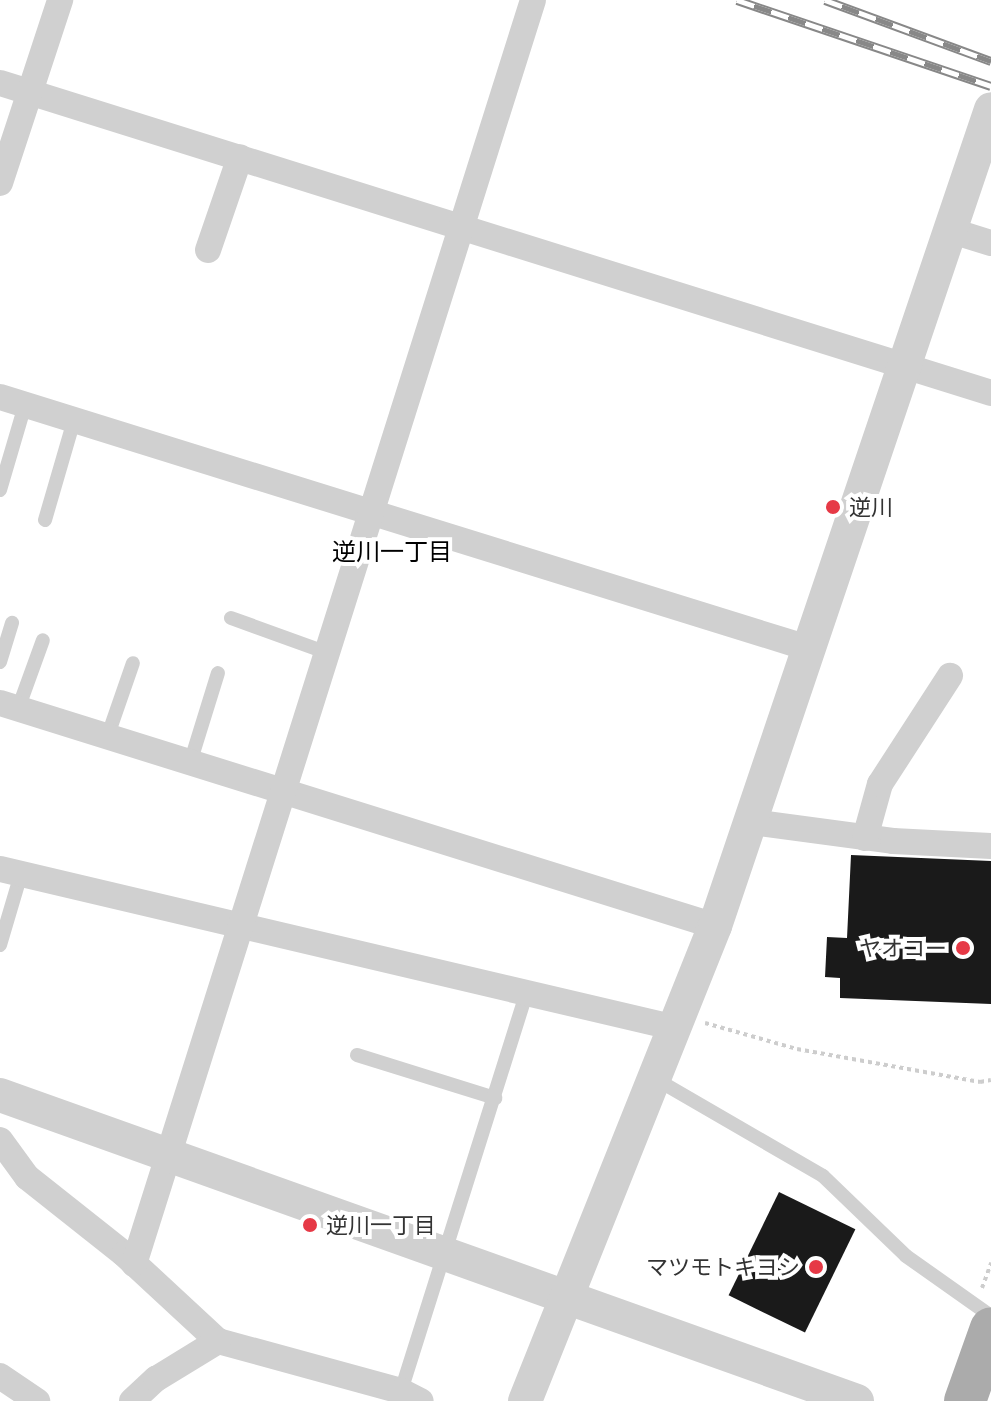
<!DOCTYPE html>
<meta charset="utf-8">
<style>
body{margin:0}
#map{position:relative;width:991px;height:1401px;overflow:hidden;background:#fff;font-family:Barlow,"Noto Sans JP",sans-serif}
div>[style]{position:absolute}
.building>*{inset:0;background:#1a1a1a;transform-origin:0 0}
.path>*{height:4px;margin-top:-2px;transform-origin:0;background:repeating-linear-gradient(90deg,#cdcdcd 0 4px,transparent 0 8px)}
.service>*{height:14px;margin:-7px;padding:0 7px;transform-origin:7px;border-radius:7px;background:#d0d0d0}
.minor>*{height:26px;margin:-13px;padding:0 13px;transform-origin:13px;border-radius:13px;background:#d0d0d0}
.tertiary>*{height:34px;margin:-17px;padding:0 17px;transform-origin:17px;border-radius:17px;background:#d0d0d0}
.primary>*{height:42px;margin:-21px;padding:0 21px;transform-origin:21px;border-radius:21px;background:#ababab}
.rail>*{height:9px;margin-top:-4.5px;transform-origin:0;background:repeating-linear-gradient(90deg,#fff 0 18px,#888 0 36px);box-sizing:border-box;border-block:2px solid #888}
.dots>*{width:22px;height:22px;translate:-50% -50%;box-sizing:border-box;border:4px solid #fff;border-radius:50%}
span{translate:-50% -50%;white-space:nowrap;text-align:center;line-height:1.15;-webkit-text-stroke:8px #fff;paint-order:stroke}
.poi-label{font-size:22px;color:#333}
.left{translate:0 -50%;text-align:left}
.right{translate:-100% -50%;text-align:right}
.neighbourhood-label{font-size:24px;color:#000}
</style>
<div id="map">
<div class="building">
<i style="clip-path:polygon(851px 855px,991px 861px,991px 1004px,840px 998px,840px 978px,825px 977px,827px 937px,847px 938px)"></i>
<i style="left:779px;top:1192px;width:85px;height:115px;rotate:26deg"></i>
</div>
<div class="path">
<i style="left:705px;top:1023px;width:96px;rotate:15.8deg"></i>
<i style="left:797px;top:1049px;width:186px;rotate:10.2deg"></i>
<i style="left:980px;top:1082px;width:11px;rotate:-10deg"></i>
<i style="left:982px;top:1288px;width:27px;rotate:-70deg"></i>
</div>
<div class="service">
<i style="left:0;top:490px;width:89px;rotate:-73.6deg"></i>
<i style="left:45px;top:520px;width:104px;rotate:-73.8deg"></i>
<i style="left:231px;top:618px;width:100px;rotate:19.9deg"></i>
<i style="left:0;top:662px;width:41px;rotate:-72.9deg"></i>
<i style="left:18px;top:709px;width:73px;rotate:-70.1deg"></i>
<i style="left:108px;top:735px;width:76px;rotate:-70.9deg"></i>
<i style="left:191px;top:760px;width:91px;rotate:-72.8deg"></i>
<i style="left:0;top:945px;width:74px;rotate:-73.5deg"></i>
<i style="left:357px;top:1055px;width:145px;rotate:17.3deg"></i>
<i style="left:654px;top:1078px;width:195px;rotate:30.1deg"></i>
<i style="left:823px;top:1176px;width:115px;rotate:43.9deg"></i>
<i style="left:906px;top:1256px;width:104px;rotate:35.2deg"></i>
<i style="left:401px;top:1391px;width:419px;rotate:-72.5deg"></i>
</div>
<div class="minor">
<i style="left:0;top:83px;width:1038px;rotate:17.37deg"></i>
<i style="left:0;top:183px;width:193px;rotate:-71.8deg"></i>
<i style="left:949px;top:230px;width:44px;rotate:17.2deg"></i>
<i style="left:208px;top:250px;width:98px;rotate:-71deg"></i>
<i style="left:0;top:397px;width:846px;rotate:17.26deg"></i>
<i style="left:0;top:703px;width:749px;rotate:17.32deg"></i>
<i style="left:751px;top:822px;width:143px;rotate:7.6deg"></i>
<i style="left:893px;top:841px;width:98px;rotate:2.9deg"></i>
<i style="left:865px;top:838px;width:56px;rotate:-74.5deg"></i>
<i style="left:880px;top:784px;width:129px;rotate:-57.1deg"></i>
<i style="left:0;top:869px;width:694px;rotate:13.24deg"></i>
<i style="left:0;top:1140px;width:46px;rotate:53.9deg"></i>
<i style="left:27px;top:1177px;width:124px;rotate:38.4deg"></i>
<i style="left:124px;top:1254px;width:128px;rotate:42.8deg"></i>
<i style="left:218px;top:1341px;width:190px;rotate:15.3deg"></i>
<i style="left:401px;top:1391px;width:22px;rotate:27deg"></i>
<i style="left:134px;top:1264px;width:1325px;rotate:-72.48deg"></i>
<i style="left:0;top:1376px;width:45px;rotate:34deg"></i>
<i style="left:132px;top:1401px;width:33px;rotate:-43deg"></i>
<i style="left:156px;top:1379px;width:73px;rotate:-31.5deg"></i>
</div>
<div class="tertiary">
<i style="left:0;top:1095px;width:910px;rotate:19.65deg"></i>
<i style="left:525px;top:1401px;width:512px;rotate:-68.2deg"></i>
<i style="left:715px;top:926px;width:862px;rotate:-71.33deg"></i>
</div>
<div class="primary">
<i style="left:965px;top:1401px;width:77px;rotate:-70.4deg"></i>
</div>
<div class="rail">
<i style="left:737px;top:0;width:268px;rotate:18.7deg"></i>
<i style="left:825px;top:0;width:177px;rotate:20.2deg"></i>
</div>
<div class="dots">
<i style="left:833px;top:507px;background:#e63946"></i>
<i style="left:963px;top:948px;background:#e63946"></i>
<i style="left:310px;top:1225px;background:#e63946"></i>
<i style="left:816px;top:1267px;background:#e63946"></i>
</div>
<div class="poi-label">
<span class="left" style="left:849px;top:507px">逆川</span>
<span class="right" style="left:947px;top:948px">ヤオコー</span>
<span class="left" style="left:326px;top:1225px">逆川一丁目</span>
<span class="right" style="left:800px;top:1267px">マツモトキヨシ</span>
</div>
<div class="neighbourhood-label">
<span style="left:392px;top:551px">逆川一丁目</span>
</div>
</div>
